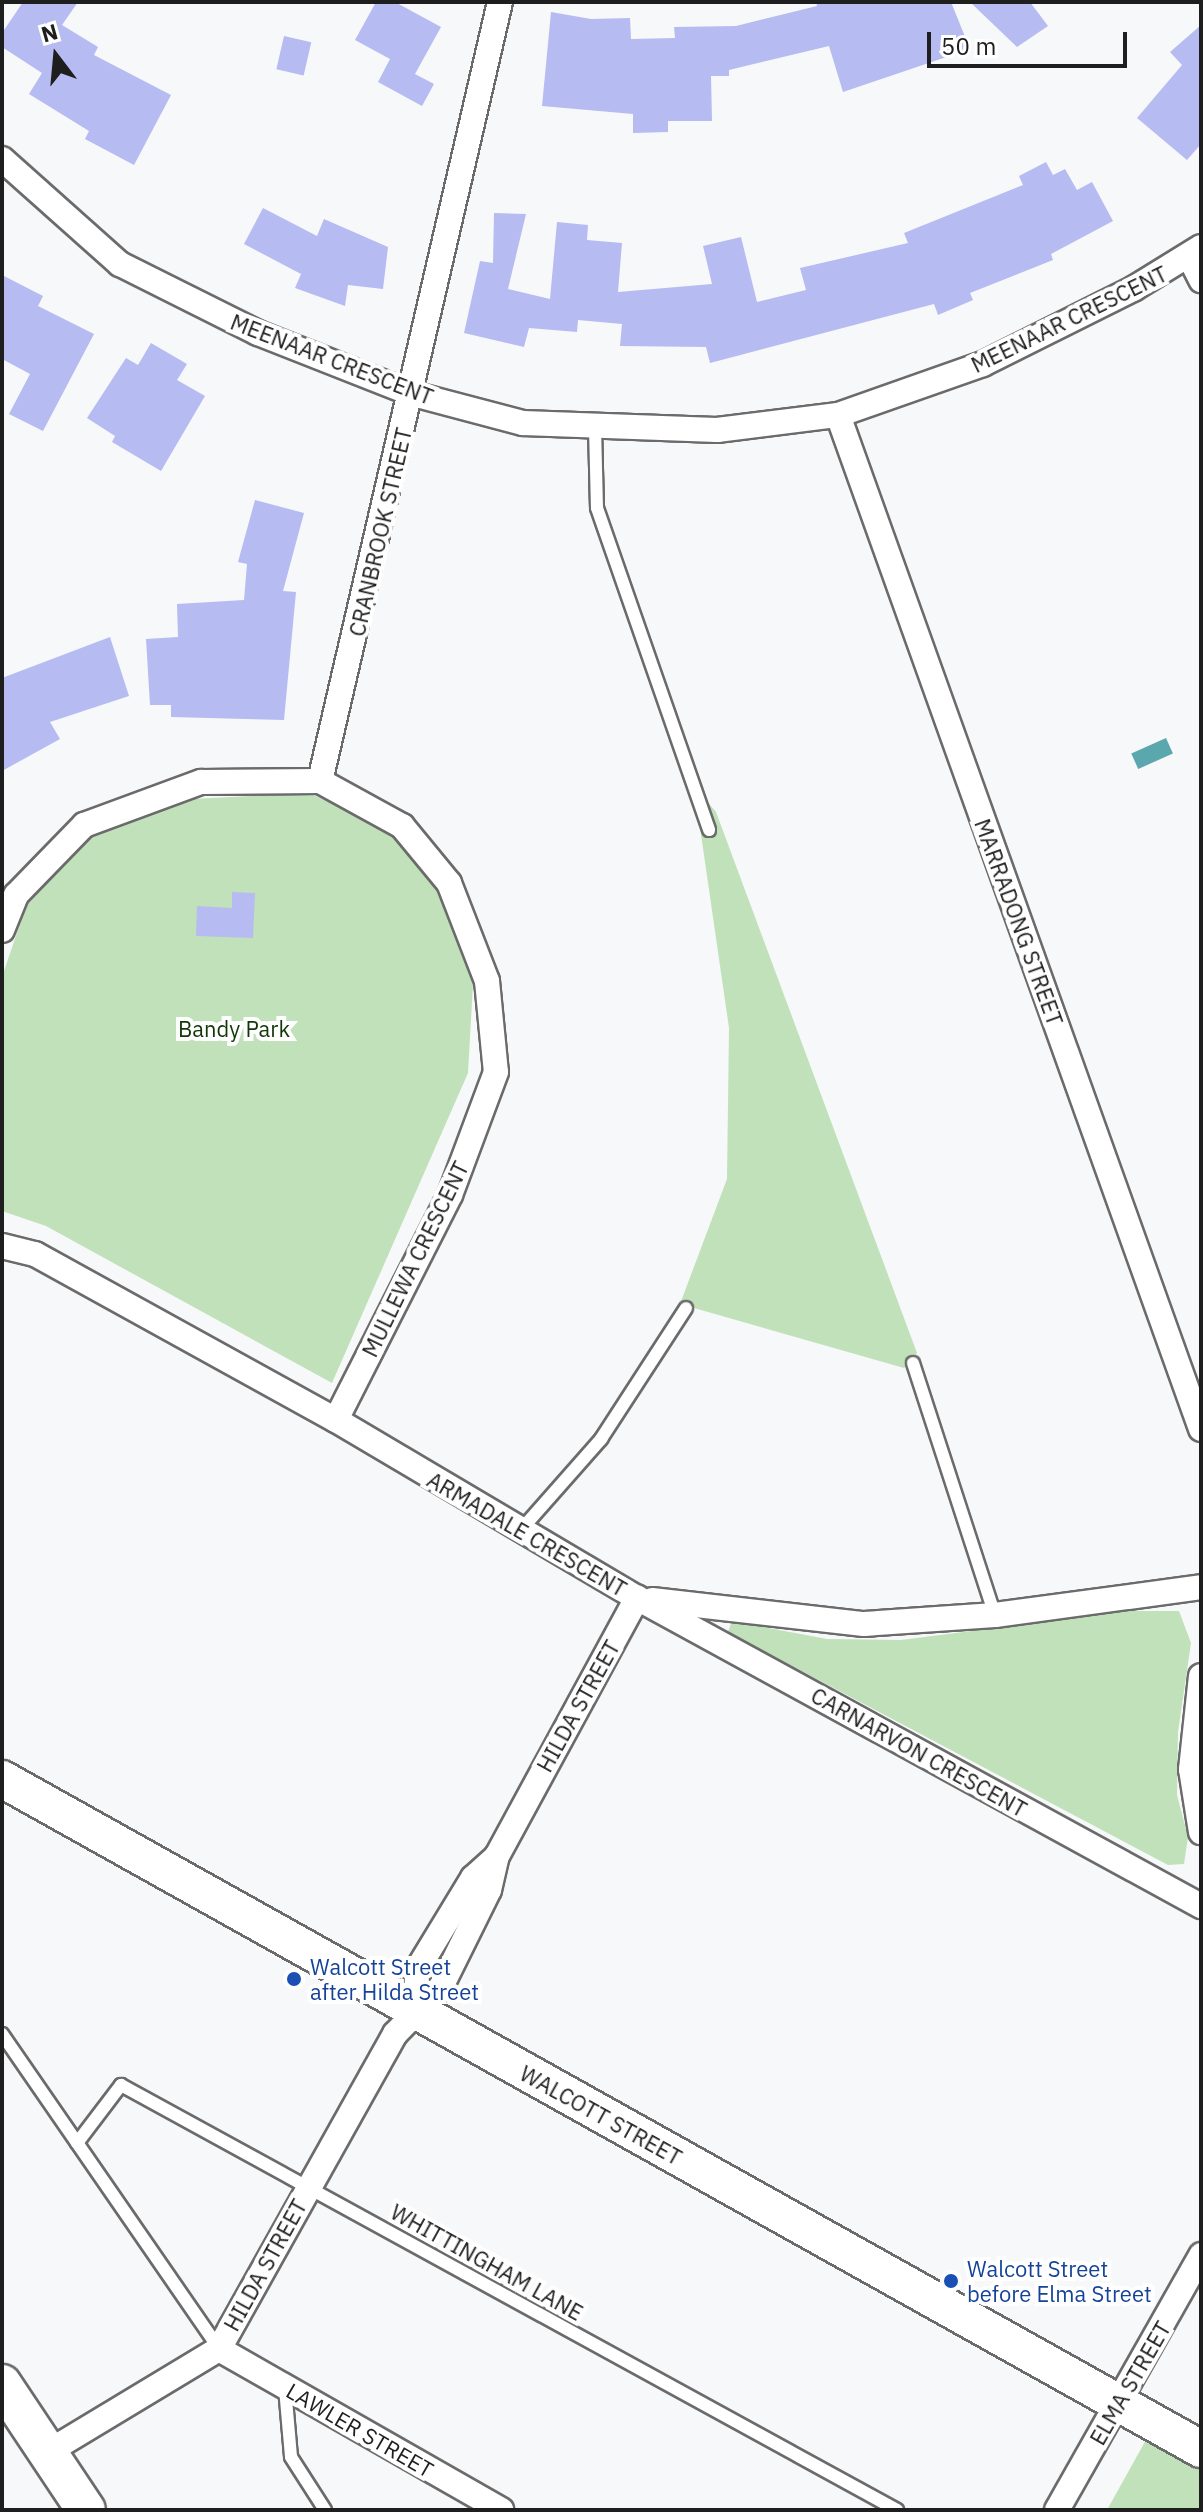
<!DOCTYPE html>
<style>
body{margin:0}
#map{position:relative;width:1203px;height:2512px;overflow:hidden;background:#f7f8f9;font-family:"IBM Plex Sans",sans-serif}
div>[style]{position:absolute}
.green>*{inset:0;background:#c1e1ba}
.water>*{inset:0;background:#5aa8ad;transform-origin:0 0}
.building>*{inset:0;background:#b6bbf2;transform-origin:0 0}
.roads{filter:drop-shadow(2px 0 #6b6b6c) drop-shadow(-2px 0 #6b6b6c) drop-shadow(0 2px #6b6b6c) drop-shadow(0 -2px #6b6b6c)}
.service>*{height:12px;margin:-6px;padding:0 6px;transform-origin:6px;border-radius:6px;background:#fff}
.minor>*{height:24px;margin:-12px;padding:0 12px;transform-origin:12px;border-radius:12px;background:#fff}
.primary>*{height:36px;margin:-18px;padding:0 18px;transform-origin:18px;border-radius:18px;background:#fff}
.trunk>*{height:38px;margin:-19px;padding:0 19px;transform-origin:19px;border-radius:19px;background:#fff}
.dots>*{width:22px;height:22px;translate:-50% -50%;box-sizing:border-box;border:4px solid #fff;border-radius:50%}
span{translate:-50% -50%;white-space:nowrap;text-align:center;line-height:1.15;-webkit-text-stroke:8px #fff;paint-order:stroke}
.street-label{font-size:22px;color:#1e1e1f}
.park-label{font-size:22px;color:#113707}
.transit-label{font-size:22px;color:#164399}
.left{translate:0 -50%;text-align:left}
.frame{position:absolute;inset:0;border:4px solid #1e1e1f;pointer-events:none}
.north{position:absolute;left:16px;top:16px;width:80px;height:80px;-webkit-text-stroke:6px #fff;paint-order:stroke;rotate:344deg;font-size:22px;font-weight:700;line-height:32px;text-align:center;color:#1e1e1f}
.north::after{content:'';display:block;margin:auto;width:28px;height:36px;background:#1e1e1f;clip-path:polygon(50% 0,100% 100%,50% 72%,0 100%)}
.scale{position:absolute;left:927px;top:32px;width:200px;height:36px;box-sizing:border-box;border:4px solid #1e1e1f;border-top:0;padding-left:10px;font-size:24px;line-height:28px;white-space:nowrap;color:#1e1e1f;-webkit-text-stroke:6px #fff;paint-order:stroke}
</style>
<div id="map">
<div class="green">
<i style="clip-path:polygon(694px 786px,716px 812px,917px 1353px,904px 1368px,680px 1304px,727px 1179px,729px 1028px)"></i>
<i style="clip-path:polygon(309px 793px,388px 829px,435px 885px,473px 984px,468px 1073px,332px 1383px,46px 1226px,2px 1211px,2px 977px,26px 906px,83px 838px,192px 799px)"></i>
<i style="clip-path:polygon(1127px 1611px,1179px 1611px,1191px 1643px,1178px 1732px,1177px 1795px,1188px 1837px,1184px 1864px,1168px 1865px,728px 1632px,732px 1621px,827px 1639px,901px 1640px)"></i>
<i style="clip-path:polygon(1152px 2429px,1201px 2457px,1201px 2510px,1107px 2510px)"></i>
</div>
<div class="water">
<i style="left:1166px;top:738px;width:17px;height:38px;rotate:66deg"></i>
</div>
<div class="building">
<i style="clip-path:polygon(23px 2px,78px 2px,62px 25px,98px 47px,94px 55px,171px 95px,134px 165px,85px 139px,89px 131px,29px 94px,42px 73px,2px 47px,2px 33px)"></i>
<i style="clip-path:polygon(376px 2px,395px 2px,441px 27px,415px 74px,434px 84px,422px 106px,378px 82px,390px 59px,355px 40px)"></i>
<i style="clip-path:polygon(816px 2px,951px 2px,970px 49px,843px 92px,829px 46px,729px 70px,729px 76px,711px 76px,712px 121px,668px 121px,668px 132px,633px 133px,633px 114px,542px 106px,551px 12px,591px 19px,630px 18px,631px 39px,675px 38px,674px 27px,736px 26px,817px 6px)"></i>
<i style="clip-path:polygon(970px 2px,1030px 2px,1048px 26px,1017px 47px)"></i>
<i style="clip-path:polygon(1201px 25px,1201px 144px,1187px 160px,1137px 118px,1182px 65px,1170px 52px)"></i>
<i style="left:284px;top:36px;width:28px;height:34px;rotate:13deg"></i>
<i style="clip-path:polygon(1046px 162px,1053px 175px,1065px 169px,1077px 190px,1092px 182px,1113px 221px,1051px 254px,1053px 260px,970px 293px,973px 300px,938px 315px,934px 304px,710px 363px,706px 347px,620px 346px,622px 324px,578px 320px,577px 332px,529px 328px,524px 347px,464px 333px,480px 261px,493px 263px,494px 213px,526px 214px,508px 289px,550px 299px,557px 222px,588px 225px,587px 240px,622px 243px,618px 292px,712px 284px,703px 246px,741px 237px,757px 302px,806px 290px,800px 268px,908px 243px,904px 233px,1023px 185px,1019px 176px)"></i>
<i style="clip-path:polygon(263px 208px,317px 236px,324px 219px,388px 247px,383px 289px,348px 285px,345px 306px,295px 288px,301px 274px,244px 244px)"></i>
<i style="clip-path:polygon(2px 275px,43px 296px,38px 306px,94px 334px,43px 431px,9px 414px,30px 374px,2px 359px)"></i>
<i style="clip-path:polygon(151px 343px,187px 364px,177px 380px,205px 396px,161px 471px,112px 442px,115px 436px,87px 418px,126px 358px,138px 365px)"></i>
<i style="clip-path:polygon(255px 500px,304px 513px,283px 591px,296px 592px,284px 720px,171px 717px,171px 705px,150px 705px,146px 639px,178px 637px,177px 604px,244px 600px,247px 564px,238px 562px)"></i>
<i style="clip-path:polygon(110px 637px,129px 696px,50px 722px,60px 739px,2px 771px,2px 678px)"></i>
<i style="clip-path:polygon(232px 892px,255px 893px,253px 938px,196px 936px,197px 906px,232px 908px)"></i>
</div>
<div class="roads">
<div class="service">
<i style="left:595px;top:427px;width:81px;rotate:88.6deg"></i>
<i style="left:597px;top:508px;width:341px;rotate:70.8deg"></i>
<i style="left:913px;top:1363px;width:265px;rotate:72deg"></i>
<i style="left:520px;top:1531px;width:123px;rotate:-48.6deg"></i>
<i style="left:601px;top:1439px;width:156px;rotate:-57deg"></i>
<i style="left:2px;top:2034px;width:383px;rotate:55.4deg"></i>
<i style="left:77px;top:2143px;width:73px;rotate:-52.8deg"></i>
<i style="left:121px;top:2085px;width:885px;rotate:28.71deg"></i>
<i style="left:285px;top:2388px;width:69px;rotate:85deg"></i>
<i style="left:291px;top:2457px;width:63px;rotate:57.3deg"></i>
</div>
<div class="minor">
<i style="left:2px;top:159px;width:158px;rotate:41.7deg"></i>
<i style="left:120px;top:264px;width:154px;rotate:26.6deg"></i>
<i style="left:258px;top:333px;width:167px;rotate:21.5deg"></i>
<i style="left:413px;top:394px;width:114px;rotate:14.8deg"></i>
<i style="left:523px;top:423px;width:194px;rotate:2.1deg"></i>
<i style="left:717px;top:430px;width:122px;rotate:-7.1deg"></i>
<i style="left:838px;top:415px;width:154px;rotate:-19.4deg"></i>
<i style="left:983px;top:364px;width:168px;rotate:-26.6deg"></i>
<i style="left:1133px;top:289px;width:80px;rotate:-31.7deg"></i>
<i style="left:1190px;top:258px;width:25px;rotate:63deg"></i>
<i style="left:838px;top:415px;width:1077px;rotate:70.3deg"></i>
<i style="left:320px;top:781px;width:800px;rotate:-76.99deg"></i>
<i style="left:2px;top:930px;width:38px;rotate:-68deg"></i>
<i style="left:16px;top:895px;width:98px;rotate:-45.8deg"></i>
<i style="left:84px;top:825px;width:125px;rotate:-20.2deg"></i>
<i style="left:201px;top:782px;width:119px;rotate:-0.5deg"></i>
<i style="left:320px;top:781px;width:94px;rotate:28.8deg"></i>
<i style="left:402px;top:826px;width:74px;rotate:50.5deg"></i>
<i style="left:449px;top:883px;width:105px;rotate:68.8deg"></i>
<i style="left:487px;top:981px;width:91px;rotate:84.4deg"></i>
<i style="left:496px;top:1072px;width:131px;rotate:110.5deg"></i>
<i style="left:450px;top:1195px;width:252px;rotate:116.9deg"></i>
<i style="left:2px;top:1246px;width:34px;rotate:14deg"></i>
<i style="left:35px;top:1254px;width:344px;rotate:28.9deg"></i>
<i style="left:336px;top:1420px;width:350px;rotate:30.6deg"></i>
<i style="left:637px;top:1598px;width:643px;rotate:28.64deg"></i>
<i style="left:652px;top:1600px;width:213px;rotate:6.5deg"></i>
<i style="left:864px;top:1624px;width:131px;rotate:-3.9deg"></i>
<i style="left:995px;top:1615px;width:208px;rotate:-7.7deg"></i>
<i style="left:1201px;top:1676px;width:94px;rotate:96.1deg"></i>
<i style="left:1191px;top:1769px;width:64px;rotate:81deg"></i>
<i style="left:416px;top:2012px;width:42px;rotate:-88.6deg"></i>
<i style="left:417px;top:1970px;width:108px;rotate:-58.7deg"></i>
<i style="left:473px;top:1878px;width:31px;rotate:-42deg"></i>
<i style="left:219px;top:2349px;width:325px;rotate:29.7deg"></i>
<i style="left:48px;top:2452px;width:200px;rotate:-31.1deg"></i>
<i style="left:219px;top:2349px;width:361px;rotate:-60.8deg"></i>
<i style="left:395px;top:2034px;width:66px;rotate:-45.6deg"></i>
<i style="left:441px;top:1987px;width:108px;rotate:-63.7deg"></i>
<i style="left:489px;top:1890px;width:35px;rotate:-77deg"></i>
<i style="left:497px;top:1856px;width:294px;rotate:-61.5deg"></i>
<i style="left:1057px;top:2510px;width:293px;rotate:-60.5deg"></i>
</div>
<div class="primary">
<i style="left:2px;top:1779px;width:1373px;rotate:29.2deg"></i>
</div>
<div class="trunk">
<i style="left:2px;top:2384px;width:151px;rotate:56.3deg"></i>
</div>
</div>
<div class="dots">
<i style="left:294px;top:1979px;background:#1a4fb4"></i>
<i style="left:951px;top:2281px;background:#1a4fb4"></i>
</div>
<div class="street-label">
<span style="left:1069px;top:319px;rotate:-26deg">MEENAAR CRESCENT</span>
<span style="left:332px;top:359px;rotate:21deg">MEENAAR CRESCENT</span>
<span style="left:380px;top:532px;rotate:-77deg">CRANBROOK STREET</span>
<span style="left:1019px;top:922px;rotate:70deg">MARRADONG STREET</span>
<span style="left:415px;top:1259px;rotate:-64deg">MULLEWA CRESCENT</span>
<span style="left:527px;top:1534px;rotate:30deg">ARMADALE CRESCENT</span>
<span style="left:578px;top:1706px;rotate:-61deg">HILDA STREET</span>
<span style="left:919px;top:1752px;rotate:29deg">CARNARVON CRESCENT</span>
<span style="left:601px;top:2115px;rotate:29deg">WALCOTT STREET</span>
<span style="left:487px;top:2262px;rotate:29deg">WHITTINGHAM LANE</span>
<span style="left:265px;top:2265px;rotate:-61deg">HILDA STREET</span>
<span style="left:1130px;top:2383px;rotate:-60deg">ELMA STREET</span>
<span style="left:360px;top:2430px;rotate:30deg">LAWLER STREET</span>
</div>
<div class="park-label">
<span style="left:234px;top:1029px">Bandy Park</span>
</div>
<div class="transit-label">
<span class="left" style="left:310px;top:1979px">Walcott Street<br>after Hilda Street</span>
<span class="left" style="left:967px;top:2281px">Walcott Street<br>before Elma Street</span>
</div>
<div class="frame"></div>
<div class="north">N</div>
<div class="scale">50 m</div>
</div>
